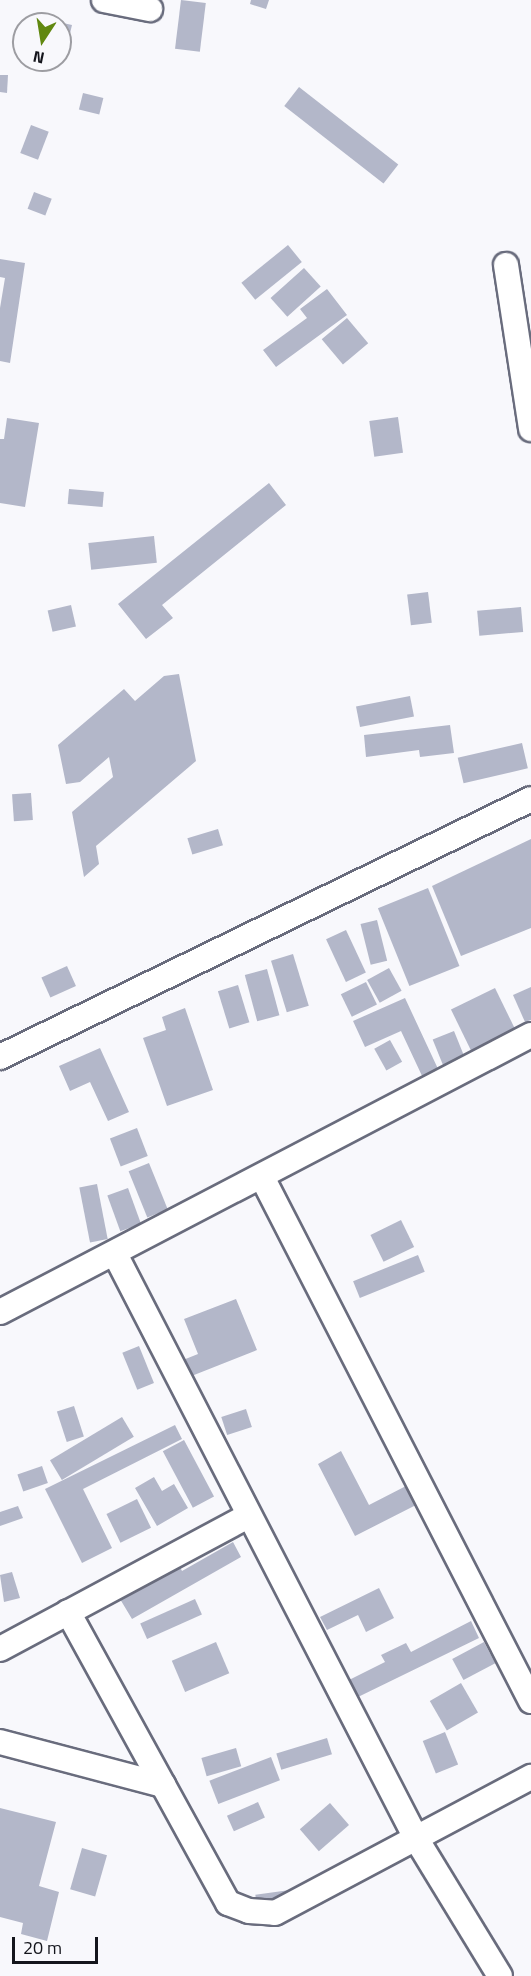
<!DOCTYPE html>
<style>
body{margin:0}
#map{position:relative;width:531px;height:1976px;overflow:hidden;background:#f8f8fc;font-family:"Titillium Web",sans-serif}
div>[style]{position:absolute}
.building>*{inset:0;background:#b3b7c9;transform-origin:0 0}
.roads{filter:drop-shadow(2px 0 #696c7d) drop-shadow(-2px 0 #696c7d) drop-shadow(0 2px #696c7d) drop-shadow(0 -2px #696c7d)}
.minor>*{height:24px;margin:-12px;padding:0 12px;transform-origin:12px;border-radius:12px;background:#fff}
span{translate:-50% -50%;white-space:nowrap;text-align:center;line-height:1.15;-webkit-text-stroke:4.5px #f8f8fc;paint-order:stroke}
.north{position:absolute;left:12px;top:12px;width:60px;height:60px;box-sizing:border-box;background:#f8f8fc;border:2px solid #9d9da2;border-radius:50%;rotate:192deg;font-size:16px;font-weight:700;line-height:24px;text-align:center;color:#14151c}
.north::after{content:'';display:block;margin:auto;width:21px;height:27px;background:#618810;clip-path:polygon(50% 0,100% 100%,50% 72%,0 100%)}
.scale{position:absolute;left:12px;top:1937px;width:86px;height:27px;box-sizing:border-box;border:3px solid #14151c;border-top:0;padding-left:8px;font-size:18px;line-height:21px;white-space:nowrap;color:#14151c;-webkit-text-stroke:4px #f8f8fc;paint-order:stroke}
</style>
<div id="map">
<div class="building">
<i style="left:181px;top:0;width:25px;height:49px;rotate:7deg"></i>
<i style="clip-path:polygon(251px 0,269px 0,266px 9px,250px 4px)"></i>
<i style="clip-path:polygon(32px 16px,72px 25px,65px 54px,60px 52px,60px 24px,30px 24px)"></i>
<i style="clip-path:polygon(0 75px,8px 75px,7px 93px,0 92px)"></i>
<i style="left:299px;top:87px;width:126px;height:24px;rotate:38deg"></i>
<i style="left:83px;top:93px;width:21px;height:17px;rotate:14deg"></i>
<i style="left:31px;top:125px;width:19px;height:30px;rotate:21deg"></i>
<i style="left:34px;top:192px;width:19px;height:18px;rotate:21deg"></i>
<i style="left:288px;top:245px;width:22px;height:60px;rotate:51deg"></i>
<i style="clip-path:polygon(0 259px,25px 263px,10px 363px,0 361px,0 308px,5px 278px,0 277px)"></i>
<i style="left:304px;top:268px;width:25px;height:45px;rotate:48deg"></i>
<i style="clip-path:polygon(327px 289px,347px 315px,276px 367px,263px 350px,307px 318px,300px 309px)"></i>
<i style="left:347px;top:318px;width:33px;height:33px;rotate:50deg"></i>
<i style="left:398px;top:417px;width:36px;height:29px;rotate:82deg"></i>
<i style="clip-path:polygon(7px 418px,39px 423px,25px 507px,0 503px,0 439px,4px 439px)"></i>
<i style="clip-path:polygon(269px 483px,286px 505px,162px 605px,173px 618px,146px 639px,118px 604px)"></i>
<i style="left:69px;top:489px;width:35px;height:15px;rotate:5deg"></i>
<i style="left:154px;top:536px;width:27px;height:66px;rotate:84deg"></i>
<i style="left:428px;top:592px;width:31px;height:21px;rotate:83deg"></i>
<i style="left:71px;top:605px;width:22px;height:24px;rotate:77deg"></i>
<i style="left:521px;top:607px;width:25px;height:44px;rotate:85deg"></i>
<i style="clip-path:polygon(179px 674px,196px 761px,96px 846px,99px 864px,84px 877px,72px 812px,113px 777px,109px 757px,80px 782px,66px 784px,58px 745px,124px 689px,135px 701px,164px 676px)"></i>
<i style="left:410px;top:696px;width:21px;height:55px;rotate:79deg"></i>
<i style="clip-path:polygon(450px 725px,454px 753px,420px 757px,419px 750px,366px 757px,364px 735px)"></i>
<i style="left:522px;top:743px;width:26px;height:66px;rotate:77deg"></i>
<i style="left:31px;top:793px;width:27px;height:19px;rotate:86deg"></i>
<i style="left:218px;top:829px;width:17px;height:32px;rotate:73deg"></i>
<i style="clip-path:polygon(531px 839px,531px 928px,461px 956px,432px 886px)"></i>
<i style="left:428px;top:888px;width:84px;height:54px;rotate:68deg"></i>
<i style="left:377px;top:920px;width:42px;height:17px;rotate:76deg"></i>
<i style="left:346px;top:930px;width:47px;height:22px;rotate:65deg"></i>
<i style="left:293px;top:954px;width:54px;height:23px;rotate:73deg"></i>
<i style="left:67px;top:966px;width:22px;height:28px;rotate:66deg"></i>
<i style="left:389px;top:968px;width:26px;height:25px;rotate:61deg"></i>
<i style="left:267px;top:969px;width:48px;height:23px;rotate:75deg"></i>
<i style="left:366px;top:982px;width:25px;height:28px;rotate:64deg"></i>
<i style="left:238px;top:985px;width:39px;height:21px;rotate:73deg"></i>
<i style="clip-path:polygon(531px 987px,531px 1020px,525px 1022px,513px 995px)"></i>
<i style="left:495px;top:988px;width:46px;height:49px;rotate:64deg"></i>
<i style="clip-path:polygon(405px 998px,439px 1071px,423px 1078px,401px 1031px,365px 1047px,353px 1021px)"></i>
<i style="clip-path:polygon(185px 1008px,213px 1090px,167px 1106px,143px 1038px,166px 1030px,162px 1017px)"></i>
<i style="left:454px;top:1031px;width:31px;height:23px;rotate:68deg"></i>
<i style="left:390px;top:1040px;width:25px;height:18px;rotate:61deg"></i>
<i style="clip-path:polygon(100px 1048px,129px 1112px,108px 1121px,90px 1082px,70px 1091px,59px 1066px)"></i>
<i style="left:137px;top:1128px;width:30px;height:29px;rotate:69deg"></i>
<i style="left:149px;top:1163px;width:50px;height:22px;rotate:68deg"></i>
<i style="left:97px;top:1184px;width:56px;height:18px;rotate:79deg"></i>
<i style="left:128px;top:1188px;width:38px;height:22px;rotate:70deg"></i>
<i style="left:401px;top:1220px;width:30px;height:34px;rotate:64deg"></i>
<i style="left:418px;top:1255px;width:18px;height:70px;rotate:68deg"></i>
<i style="clip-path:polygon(236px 1299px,257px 1350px,189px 1377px,183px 1360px,198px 1354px,184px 1319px)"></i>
<i style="left:139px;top:1346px;width:40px;height:18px;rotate:68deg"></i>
<i style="left:74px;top:1406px;width:32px;height:18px;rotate:72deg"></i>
<i style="left:246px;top:1409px;width:19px;height:26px;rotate:72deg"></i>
<i style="left:122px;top:1417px;width:23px;height:84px;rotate:59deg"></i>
<i style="clip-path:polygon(175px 1425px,182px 1439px,83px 1489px,112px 1548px,82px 1563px,45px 1489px)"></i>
<i style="left:184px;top:1440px;width:64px;height:24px;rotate:62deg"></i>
<i style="clip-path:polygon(341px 1451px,369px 1505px,406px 1486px,416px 1505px,355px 1536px,318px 1464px)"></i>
<i style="left:42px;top:1466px;width:18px;height:26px;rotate:71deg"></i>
<i style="clip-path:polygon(154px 1477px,162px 1491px,174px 1484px,188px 1508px,157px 1526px,135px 1488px)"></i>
<i style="left:137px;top:1499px;width:32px;height:34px;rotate:64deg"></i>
<i style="clip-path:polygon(18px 1506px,23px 1518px,0 1526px,0 1512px)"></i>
<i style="clip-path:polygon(233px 1542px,241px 1557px,132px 1619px,117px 1594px,177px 1561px,182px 1571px)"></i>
<i style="clip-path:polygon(12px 1572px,20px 1598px,4px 1602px,0 1575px)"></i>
<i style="clip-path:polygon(379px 1588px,394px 1618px,366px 1632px,358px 1615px,327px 1630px,320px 1617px)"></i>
<i style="left:195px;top:1599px;width:17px;height:60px;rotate:66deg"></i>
<i style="clip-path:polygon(471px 1621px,479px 1638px,358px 1697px,349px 1680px,385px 1662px,381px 1655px,406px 1643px,411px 1652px)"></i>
<i style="left:216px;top:1642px;width:34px;height:48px;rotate:67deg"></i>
<i style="left:484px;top:1642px;width:24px;height:36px;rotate:62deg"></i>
<i style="left:461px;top:1683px;width:34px;height:36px;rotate:60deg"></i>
<i style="left:445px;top:1732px;width:35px;height:24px;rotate:68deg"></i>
<i style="left:327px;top:1738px;width:17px;height:53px;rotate:73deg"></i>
<i style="left:236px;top:1748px;width:19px;height:36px;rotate:74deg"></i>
<i style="left:271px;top:1757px;width:25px;height:66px;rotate:69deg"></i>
<i style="left:258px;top:1802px;width:17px;height:34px;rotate:66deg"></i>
<i style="left:330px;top:1803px;width:29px;height:40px;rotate:49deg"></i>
<i style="clip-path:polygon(0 1808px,56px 1822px,39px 1886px,59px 1892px,47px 1941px,21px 1934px,23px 1923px,0 1917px)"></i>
<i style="left:82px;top:1848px;width:26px;height:43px;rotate:16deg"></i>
<i style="left:290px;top:1890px;width:21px;height:35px;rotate:82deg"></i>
</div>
<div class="roads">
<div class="minor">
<i style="left:104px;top:0;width:47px;rotate:11.1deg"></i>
<i style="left:506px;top:265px;width:166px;rotate:81.3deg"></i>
<i style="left:0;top:1057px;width:590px;rotate:-25.91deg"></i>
<i style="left:262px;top:1177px;width:589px;rotate:62.83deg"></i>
<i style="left:115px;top:1254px;width:659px;rotate:62.74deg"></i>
<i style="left:417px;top:1840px;width:159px;rotate:58.6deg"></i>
<i style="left:0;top:1312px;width:599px;rotate:-27.55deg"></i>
<i style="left:68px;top:1612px;width:332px;rotate:61.2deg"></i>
<i style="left:228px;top:1903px;width:22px;rotate:21deg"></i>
<i style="left:249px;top:1911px;width:26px;rotate:4deg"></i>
<i style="left:275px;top:1913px;width:290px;rotate:-28deg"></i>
<i style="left:0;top:1649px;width:281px;rotate:-28.2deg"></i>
<i style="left:0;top:1742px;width:169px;rotate:14.8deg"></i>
</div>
</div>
<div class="north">N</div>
<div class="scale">20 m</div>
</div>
